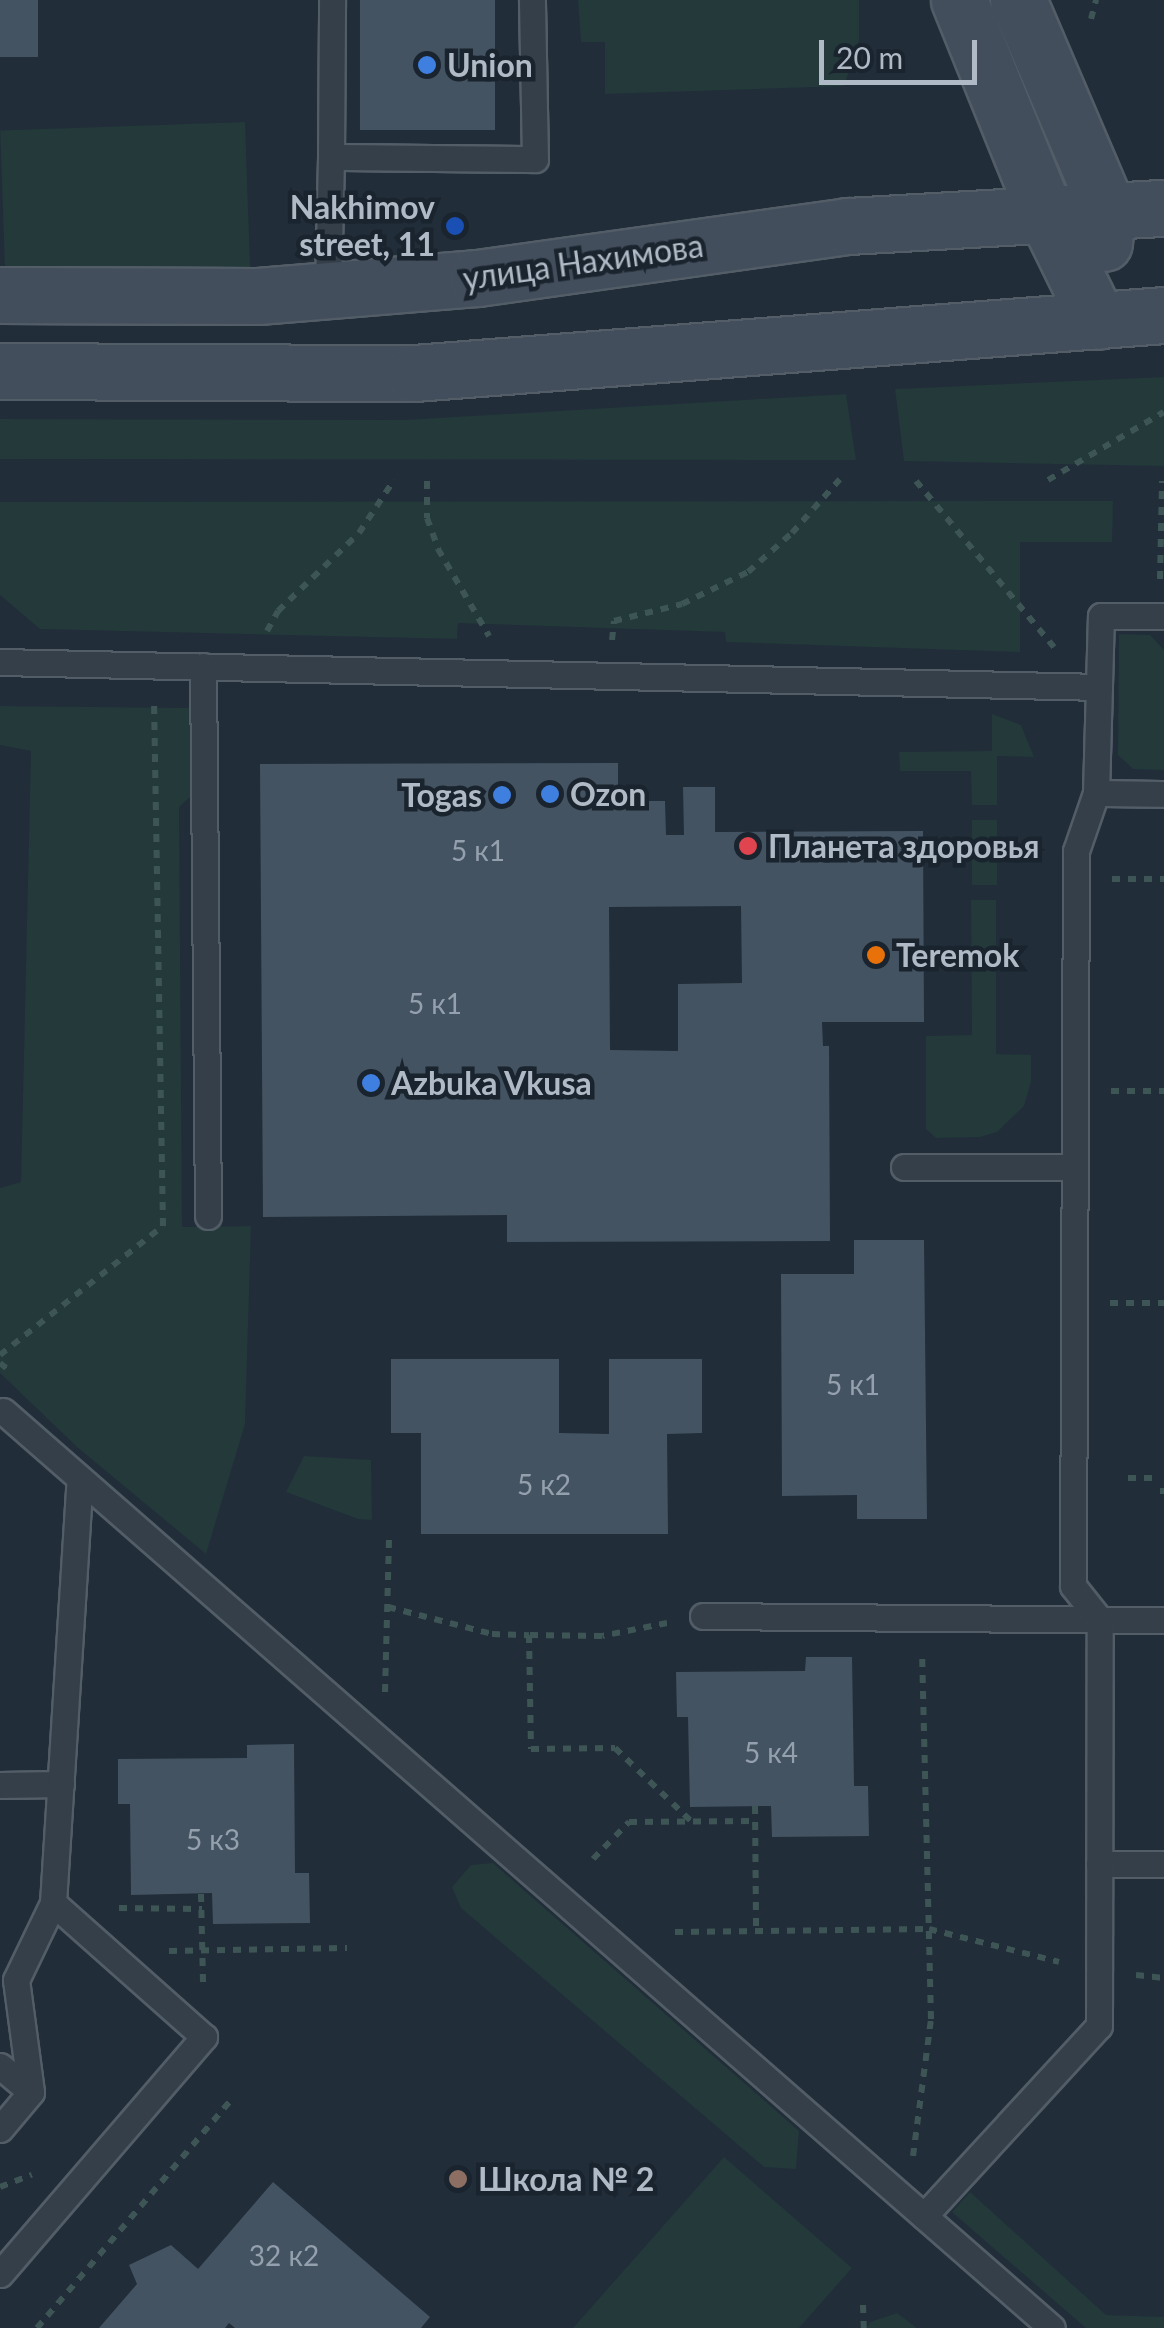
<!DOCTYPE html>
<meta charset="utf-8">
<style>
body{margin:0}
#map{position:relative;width:1164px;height:2328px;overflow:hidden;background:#212d39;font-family:Lato,sans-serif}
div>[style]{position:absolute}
.green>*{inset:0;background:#23393a;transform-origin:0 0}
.building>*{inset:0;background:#445361;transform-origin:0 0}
.path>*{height:6px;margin-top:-3px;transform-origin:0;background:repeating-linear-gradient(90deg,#3e5555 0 8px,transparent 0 16px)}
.roads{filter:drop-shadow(2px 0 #525d67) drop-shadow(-2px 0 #525d67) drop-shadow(0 2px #525d67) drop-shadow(0 -2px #525d67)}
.lane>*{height:25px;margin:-12.5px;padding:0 12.5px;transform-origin:12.5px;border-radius:12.5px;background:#353f4a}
.secondary>*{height:55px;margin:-27.5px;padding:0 27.5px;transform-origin:27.5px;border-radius:27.5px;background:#434e5d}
.dots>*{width:28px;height:28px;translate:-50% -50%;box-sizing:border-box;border:5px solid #1a242e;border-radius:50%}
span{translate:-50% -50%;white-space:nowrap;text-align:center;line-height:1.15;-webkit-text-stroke:9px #1a242e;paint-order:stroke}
.number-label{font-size:28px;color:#94a0ad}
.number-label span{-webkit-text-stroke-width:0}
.poi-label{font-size:32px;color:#afbac6;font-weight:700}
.left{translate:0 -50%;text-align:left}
.right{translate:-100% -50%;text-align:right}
.street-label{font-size:32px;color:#afbac6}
.scale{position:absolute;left:819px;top:40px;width:158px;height:45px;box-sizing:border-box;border:5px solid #afbac6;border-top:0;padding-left:12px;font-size:30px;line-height:35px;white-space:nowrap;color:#afbac6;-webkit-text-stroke:8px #1a242e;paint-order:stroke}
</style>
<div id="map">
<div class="green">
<i style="clip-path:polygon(578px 0,859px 0,859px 40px,844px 86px,605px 94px,605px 42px,581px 42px)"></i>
<i style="left:245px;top:122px;width:146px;height:245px;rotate:88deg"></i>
<i style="clip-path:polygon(1164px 377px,1164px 466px,904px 461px,895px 389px)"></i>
<i style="clip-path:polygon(846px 394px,856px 460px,0 459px,0 419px,405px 420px)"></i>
<i style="clip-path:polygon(1113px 501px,1112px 542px,1020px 542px,1020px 652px,726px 642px,725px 632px,458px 623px,457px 639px,40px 629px,0 595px,0 502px)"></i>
<i style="clip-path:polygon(1119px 634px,1150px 635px,1164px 650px,1164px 770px,1133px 769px,1118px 755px)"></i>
<i style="clip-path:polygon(0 706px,191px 708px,191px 796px,179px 807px,182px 1227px,251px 1226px,245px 1424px,206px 1554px,77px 1447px,0 1373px,0 1188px,21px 1182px,31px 751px,0 745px)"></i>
<i style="clip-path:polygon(992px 714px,1021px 725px,1034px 757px,997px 756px,997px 805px,972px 805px,971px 771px,900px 771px,899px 752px,992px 751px)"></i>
<i style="left:997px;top:820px;width:65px;height:25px;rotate:90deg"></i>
<i style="clip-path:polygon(971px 900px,996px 900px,996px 1054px,1031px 1055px,1031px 1082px,1024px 1106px,997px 1132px,980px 1137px,936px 1138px,926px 1129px,926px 1036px,972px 1035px)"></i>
<i style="clip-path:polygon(304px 1456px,371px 1460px,372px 1520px,358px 1519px,286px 1492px)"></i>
<i style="clip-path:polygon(493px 1863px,799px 2131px,796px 2169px,764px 2167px,461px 1908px,452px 1887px,471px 1865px)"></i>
<i style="clip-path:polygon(724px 2157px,852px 2268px,799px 2328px,573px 2328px)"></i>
<i style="clip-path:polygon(970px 2192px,1106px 2315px,1164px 2317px,1164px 2328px,1086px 2328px,952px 2212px)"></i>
<i style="clip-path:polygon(897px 2313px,917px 2328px,867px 2328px,870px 2322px)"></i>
</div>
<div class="building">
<i style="left:0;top:0;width:38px;height:57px"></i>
<i style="left:360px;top:0;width:135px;height:130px"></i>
<i style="clip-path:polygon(evenodd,618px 763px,618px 801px,665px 801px,666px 835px,684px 835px,683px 787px,715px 787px,715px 832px,923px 831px,924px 1022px,822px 1022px,823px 1046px,829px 1046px,830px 1241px,507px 1242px,507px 1215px,263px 1217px,260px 764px,618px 763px,741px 906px,742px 983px,678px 984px,678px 1051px,610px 1050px,609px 907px,741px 906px)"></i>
<i style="clip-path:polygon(854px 1240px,924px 1240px,927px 1519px,857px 1519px,857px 1495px,782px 1496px,781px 1274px,854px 1274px)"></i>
<i style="clip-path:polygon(391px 1359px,559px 1359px,559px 1433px,609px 1434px,609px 1359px,702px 1359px,702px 1433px,667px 1434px,668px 1534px,421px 1534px,421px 1433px,391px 1433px)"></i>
<i style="clip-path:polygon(806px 1657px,852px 1657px,854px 1786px,868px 1786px,869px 1836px,772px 1837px,771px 1806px,690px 1807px,688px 1717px,677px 1717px,676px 1672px,805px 1671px)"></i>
<i style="clip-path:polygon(294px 1744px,295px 1873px,309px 1873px,310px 1923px,213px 1924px,212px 1893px,131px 1895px,130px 1804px,118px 1804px,118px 1759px,247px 1758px,247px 1745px)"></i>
<i style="clip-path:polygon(273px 2182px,430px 2317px,421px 2328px,235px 2328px,229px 2323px,225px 2328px,99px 2328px,137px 2284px,129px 2265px,171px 2245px,198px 2269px)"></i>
</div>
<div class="path">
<i style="left:1091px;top:19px;width:20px;rotate:-75deg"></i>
<i style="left:1048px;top:480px;width:134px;rotate:-30.4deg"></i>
<i style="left:427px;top:481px;width:37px;rotate:90deg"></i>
<i style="left:427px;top:518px;width:33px;rotate:70deg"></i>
<i style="left:438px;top:549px;width:101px;rotate:59.6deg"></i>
<i style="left:916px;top:481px;width:216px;rotate:50.3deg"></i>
<i style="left:1160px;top:579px;width:98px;rotate:-88.8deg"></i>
<i style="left:267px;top:631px;width:23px;rotate:-61deg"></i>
<i style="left:278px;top:611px;width:112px;rotate:-43.9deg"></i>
<i style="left:359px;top:533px;width:64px;rotate:-56.6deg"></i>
<i style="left:612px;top:640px;width:19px;rotate:-84deg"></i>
<i style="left:614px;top:621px;width:70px;rotate:-14deg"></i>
<i style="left:682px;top:604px;width:73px;rotate:-25.9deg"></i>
<i style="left:748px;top:572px;width:59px;rotate:-41.6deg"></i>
<i style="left:792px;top:533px;width:72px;rotate:-48.4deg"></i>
<i style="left:1112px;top:879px;width:52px"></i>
<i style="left:1111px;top:1091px;width:53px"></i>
<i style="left:1110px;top:1303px;width:54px"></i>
<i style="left:0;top:1355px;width:208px;rotate:-38.4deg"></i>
<i style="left:163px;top:1226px;width:525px;rotate:-90.98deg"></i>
<i style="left:0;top:1363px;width:14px;rotate:39deg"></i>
<i style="left:1128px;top:1478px;width:32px"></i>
<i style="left:1160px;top:1491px;width:4px"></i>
<i style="left:388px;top:1607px;width:107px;rotate:14.6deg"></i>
<i style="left:492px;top:1634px;width:37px;rotate:2deg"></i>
<i style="left:667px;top:1623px;width:66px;rotate:168.7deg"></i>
<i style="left:602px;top:1636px;width:73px;rotate:-179.2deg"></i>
<i style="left:529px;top:1635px;width:114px;rotate:89deg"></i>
<i style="left:531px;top:1749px;width:84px;rotate:-0.7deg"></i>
<i style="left:615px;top:1748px;width:107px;rotate:43.9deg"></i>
<i style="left:385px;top:1692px;width:158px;rotate:-88.5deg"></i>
<i style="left:755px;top:1806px;width:126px;rotate:89.5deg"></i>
<i style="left:593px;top:1859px;width:52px;rotate:-45.8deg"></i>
<i style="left:629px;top:1822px;width:126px;rotate:-0.5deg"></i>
<i style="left:201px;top:1894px;width:89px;rotate:88.7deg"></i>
<i style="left:119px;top:1908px;width:83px;rotate:0.7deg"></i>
<i style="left:675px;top:1932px;width:254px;rotate:-0.7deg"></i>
<i style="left:929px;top:1929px;width:134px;rotate:14.2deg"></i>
<i style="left:169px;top:1951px;width:178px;rotate:-1deg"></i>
<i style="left:1136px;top:1975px;width:28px;rotate:6deg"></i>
<i style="left:913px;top:2156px;width:138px;rotate:-82.5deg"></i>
<i style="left:931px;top:2019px;width:364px;rotate:-91.4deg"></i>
<i style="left:0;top:2187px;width:34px;rotate:-21deg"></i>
<i style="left:863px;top:2305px;width:23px;rotate:88deg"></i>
<i style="left:37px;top:2328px;width:302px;rotate:-49.6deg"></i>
</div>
<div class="roads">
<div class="lane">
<i style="left:331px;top:157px;width:157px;rotate:-89.6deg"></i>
<i style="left:328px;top:290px;width:133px;rotate:-88.7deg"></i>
<i style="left:331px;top:157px;width:204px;rotate:0.6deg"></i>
<i style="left:535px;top:159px;width:159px;rotate:-91.1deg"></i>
<i style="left:0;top:662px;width:1099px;rotate:1.3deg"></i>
<i style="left:203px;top:666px;width:550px;rotate:89.48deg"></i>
<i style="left:1096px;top:793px;width:68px;rotate:0.8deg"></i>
<i style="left:904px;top:1167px;width:170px"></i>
<i style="left:3px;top:1411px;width:1393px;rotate:41.16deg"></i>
<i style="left:703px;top:1616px;width:461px;rotate:0.5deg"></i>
<i style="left:0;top:1785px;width:61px;rotate:-0.9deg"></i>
<i style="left:1099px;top:1864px;width:65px"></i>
<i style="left:0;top:2066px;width:40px;rotate:40deg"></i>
<i style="left:0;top:2129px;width:48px;rotate:-50deg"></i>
<i style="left:31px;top:2092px;width:113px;rotate:-97.6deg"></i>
<i style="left:16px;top:1980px;width:85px;rotate:-64.3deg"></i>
<i style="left:53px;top:1903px;width:425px;rotate:-86.4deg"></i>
<i style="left:924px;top:2216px;width:258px;rotate:-47.4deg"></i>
<i style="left:1099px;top:2026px;width:406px;rotate:-89.9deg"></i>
<i style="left:1100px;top:1620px;width:43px;rotate:-128.5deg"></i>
<i style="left:1073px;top:1586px;width:735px;rotate:-89.77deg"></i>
<i style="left:1076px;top:851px;width:61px;rotate:-71deg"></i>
<i style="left:1096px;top:793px;width:177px;rotate:-88.4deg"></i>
<i style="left:1101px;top:616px;width:63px"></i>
<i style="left:0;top:2274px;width:313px;rotate:-49.3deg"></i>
<i style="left:204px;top:2037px;width:202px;rotate:-138.4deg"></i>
</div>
<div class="secondary">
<i style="left:959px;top:0;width:230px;rotate:68deg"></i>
<i style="left:1045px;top:213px;width:120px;rotate:63.9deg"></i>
<i style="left:1018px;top:0;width:227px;rotate:66.9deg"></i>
<i style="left:1107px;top:209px;width:34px;rotate:95deg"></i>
<i style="left:0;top:295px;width:258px;rotate:0.2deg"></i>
<i style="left:258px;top:296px;width:221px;rotate:-4.7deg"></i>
<i style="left:478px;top:278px;width:374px;rotate:-8deg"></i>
<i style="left:848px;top:226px;width:317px;rotate:-3.3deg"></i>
<i style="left:0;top:371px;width:414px;rotate:0.3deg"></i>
<i style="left:414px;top:373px;width:752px;rotate:-4.42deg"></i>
</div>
</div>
<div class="dots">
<i style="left:427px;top:65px;background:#3f7fe0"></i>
<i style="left:455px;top:226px;background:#1a4fb4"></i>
<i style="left:550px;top:794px;background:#3f7fe0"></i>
<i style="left:502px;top:795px;background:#3f7fe0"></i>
<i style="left:748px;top:846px;background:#e0444e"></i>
<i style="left:876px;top:955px;background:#e8710a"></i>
<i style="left:371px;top:1083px;background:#3f7fe0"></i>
<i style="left:458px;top:2179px;background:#8d6e63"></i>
</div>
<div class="number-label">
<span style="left:478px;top:850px">5 к1</span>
<span style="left:435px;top:1003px">5 к1</span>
<span style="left:853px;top:1384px">5 к1</span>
<span style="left:544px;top:1484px">5 к2</span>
<span style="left:771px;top:1752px">5 к4</span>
<span style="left:213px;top:1839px">5 к3</span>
<span style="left:284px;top:2255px">32 к2</span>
</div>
<div class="poi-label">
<span class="left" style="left:447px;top:65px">Union</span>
<span class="right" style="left:435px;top:226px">Nakhimov<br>street, 11</span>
<span class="left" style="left:570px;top:794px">Ozon</span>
<span class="right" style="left:482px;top:795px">Togas</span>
<span class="left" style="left:768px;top:846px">Планета здоровья</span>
<span class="left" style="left:896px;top:955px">Teremok</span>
<span class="left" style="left:391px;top:1083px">Azbuka Vkusa</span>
<span class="left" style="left:478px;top:2179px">Школа № 2</span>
</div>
<div class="street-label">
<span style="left:583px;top:262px;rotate:-8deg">улица Нахимова</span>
</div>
<div class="scale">20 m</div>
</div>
